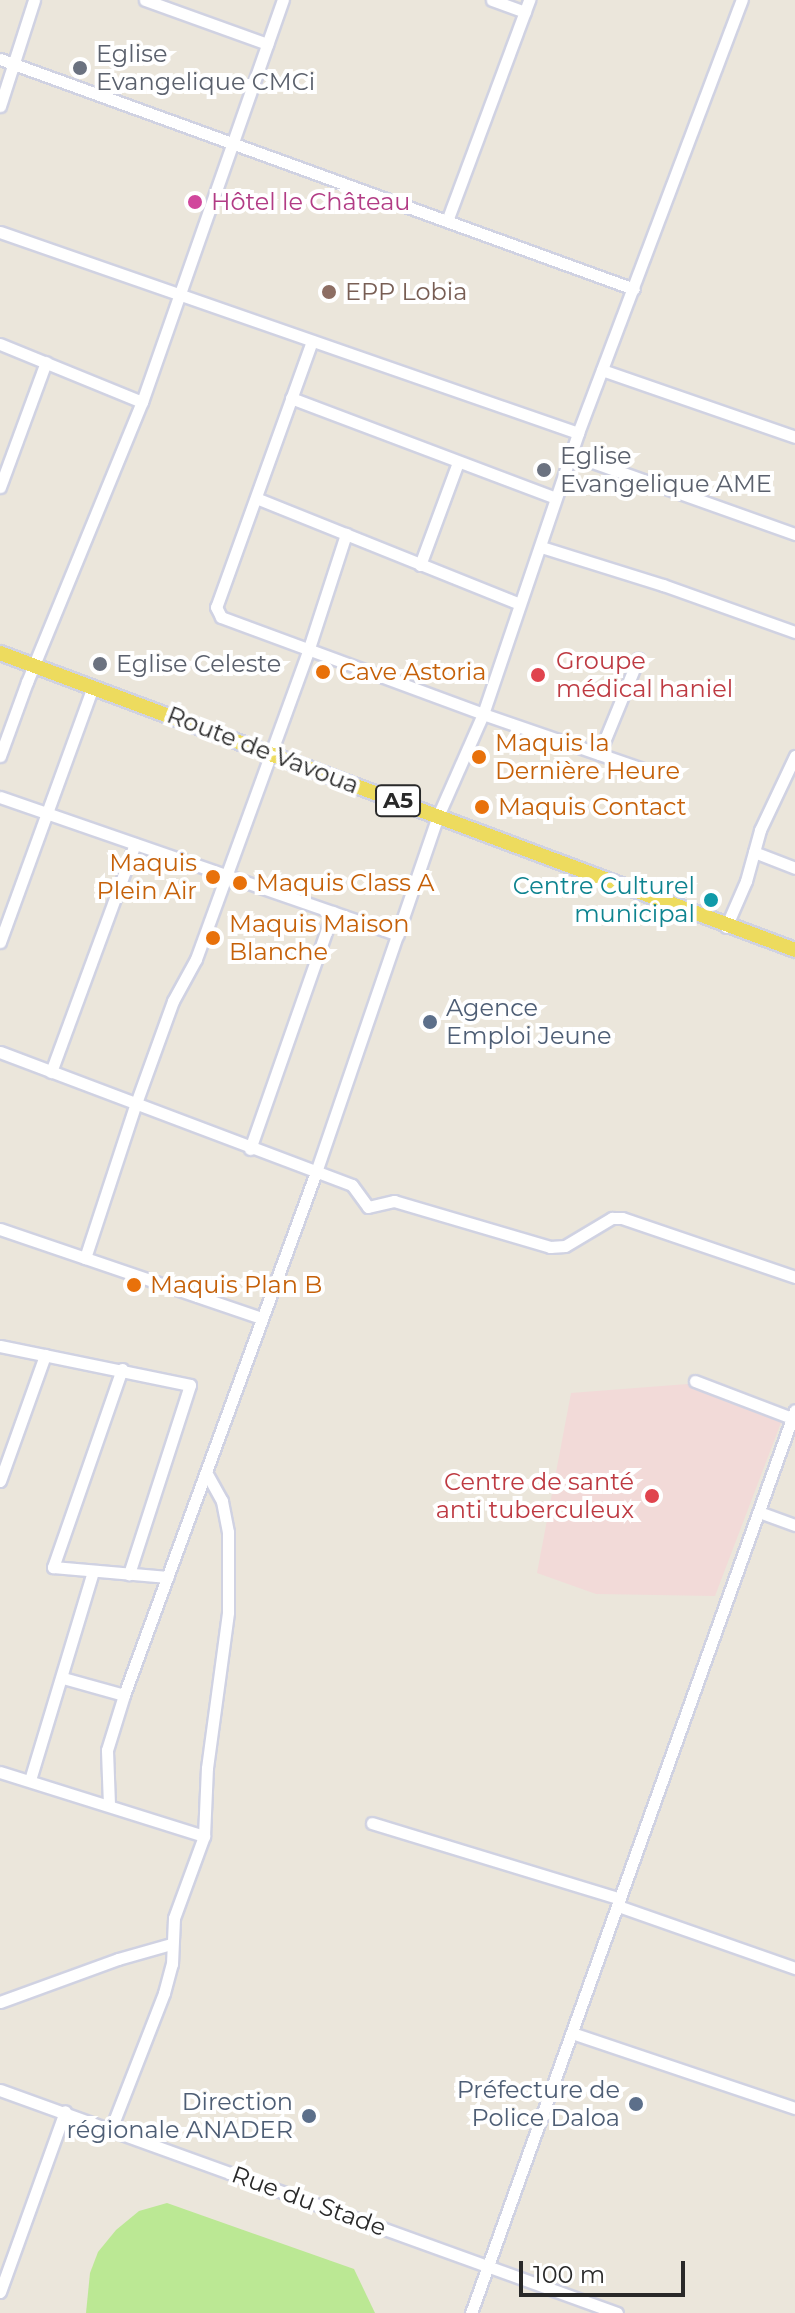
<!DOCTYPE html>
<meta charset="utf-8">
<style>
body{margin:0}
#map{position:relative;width:795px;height:2313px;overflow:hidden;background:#ebe6db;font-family:Montserrat,sans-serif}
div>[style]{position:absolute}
.medical>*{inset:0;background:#f2dad8}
.pitch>*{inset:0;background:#bbe894}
.roads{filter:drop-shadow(2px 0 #d0d2e2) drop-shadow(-2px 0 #d0d2e2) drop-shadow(0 2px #d0d2e2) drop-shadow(0 -2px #d0d2e2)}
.minor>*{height:11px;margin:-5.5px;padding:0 5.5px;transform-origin:5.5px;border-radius:5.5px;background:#fff}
.major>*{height:14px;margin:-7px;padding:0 7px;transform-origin:7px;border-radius:7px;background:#eddb5e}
.dots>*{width:22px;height:22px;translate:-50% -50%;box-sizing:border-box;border:4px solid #fff;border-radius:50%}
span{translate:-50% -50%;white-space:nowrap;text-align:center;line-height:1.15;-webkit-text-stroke:8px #fff;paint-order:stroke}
.shield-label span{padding:2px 6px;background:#fff;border:2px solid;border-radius:6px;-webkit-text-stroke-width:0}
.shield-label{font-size:22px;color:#292929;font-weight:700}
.worship-label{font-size:24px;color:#5b616d}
.left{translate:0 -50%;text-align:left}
.hotel-label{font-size:24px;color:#b23c85}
.education-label{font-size:24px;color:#785e54}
.health-label{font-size:24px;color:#be3a42}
.right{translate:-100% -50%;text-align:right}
.food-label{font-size:24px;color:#c56008}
.street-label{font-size:24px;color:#292929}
.culture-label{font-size:24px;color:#0d838f}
.service-label{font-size:24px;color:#4e5e75}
.scale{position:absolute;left:519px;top:2261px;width:166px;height:36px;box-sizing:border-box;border:4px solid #292929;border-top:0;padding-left:10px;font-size:24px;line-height:28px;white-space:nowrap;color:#292929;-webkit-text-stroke:6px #fff;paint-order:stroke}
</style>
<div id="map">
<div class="medical">
<i style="clip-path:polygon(688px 1384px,782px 1420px,715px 1596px,596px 1594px,537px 1573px,571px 1393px)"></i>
</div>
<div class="pitch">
<i style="clip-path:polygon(167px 2203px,354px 2269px,375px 2313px,86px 2313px,90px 2273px,98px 2252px,116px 2230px,139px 2211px)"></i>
</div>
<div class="roads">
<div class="minor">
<i style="left:145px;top:0;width:130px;rotate:19.8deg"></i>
<i style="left:492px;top:0;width:35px;rotate:20deg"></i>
<i style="left:0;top:59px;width:674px;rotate:19.94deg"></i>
<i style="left:0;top:106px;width:111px;rotate:-72.2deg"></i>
<i style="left:447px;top:221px;width:236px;rotate:-69.6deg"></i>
<i style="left:0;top:232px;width:612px;rotate:19.18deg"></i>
<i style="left:312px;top:341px;width:283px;rotate:109.8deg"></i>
<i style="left:216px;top:607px;width:11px;rotate:63deg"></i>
<i style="left:221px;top:617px;width:279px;rotate:20.3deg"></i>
<i style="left:483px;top:714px;width:181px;rotate:19deg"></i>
<i style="left:0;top:344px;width:153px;rotate:22.2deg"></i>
<i style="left:602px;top:370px;width:204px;rotate:19.1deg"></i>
<i style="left:291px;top:398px;width:282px;rotate:20.7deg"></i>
<i style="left:570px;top:454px;width:239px;rotate:19.6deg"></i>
<i style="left:0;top:487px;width:133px;rotate:-69.8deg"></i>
<i style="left:256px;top:498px;width:284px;rotate:21.9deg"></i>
<i style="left:541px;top:547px;width:128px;rotate:17.3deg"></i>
<i style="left:663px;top:585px;width:140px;rotate:19.6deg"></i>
<i style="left:420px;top:565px;width:110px;rotate:-69.7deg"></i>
<i style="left:599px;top:754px;width:103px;rotate:-67.7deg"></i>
<i style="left:0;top:756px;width:79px;rotate:-70deg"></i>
<i style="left:27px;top:682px;width:303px;rotate:-67.7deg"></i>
<i style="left:142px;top:402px;width:426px;rotate:-70.7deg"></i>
<i style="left:0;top:797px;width:421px;rotate:19.1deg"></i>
<i style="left:754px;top:852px;width:44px;rotate:21.3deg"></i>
<i style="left:726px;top:927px;width:50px;rotate:-66.5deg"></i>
<i style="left:746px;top:881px;width:53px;rotate:-74.6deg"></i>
<i style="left:760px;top:830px;width:82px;rotate:-64.7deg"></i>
<i style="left:0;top:942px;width:272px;rotate:-70deg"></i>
<i style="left:0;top:1052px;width:376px;rotate:20.7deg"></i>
<i style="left:352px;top:1185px;width:27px;rotate:54deg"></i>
<i style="left:368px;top:1207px;width:27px;rotate:-13deg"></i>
<i style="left:394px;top:1201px;width:163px;rotate:16.4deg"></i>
<i style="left:550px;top:1247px;width:15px;rotate:-4deg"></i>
<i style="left:565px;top:1246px;width:55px;rotate:-30.8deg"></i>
<i style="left:612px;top:1218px;width:10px"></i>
<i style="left:622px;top:1218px;width:183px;rotate:18.8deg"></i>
<i style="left:51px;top:1072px;width:243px;rotate:-69.8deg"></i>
<i style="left:250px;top:1149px;width:251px;rotate:-70.7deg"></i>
<i style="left:0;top:1229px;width:276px;rotate:18.8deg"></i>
<i style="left:85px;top:1258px;width:160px;rotate:-71.8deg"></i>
<i style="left:135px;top:1106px;width:112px;rotate:-70.1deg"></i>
<i style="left:173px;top:1001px;width:48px;rotate:-61.3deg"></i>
<i style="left:196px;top:959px;width:331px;rotate:-70deg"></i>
<i style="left:309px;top:648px;width:120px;rotate:-72deg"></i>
<i style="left:0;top:1346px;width:194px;rotate:11.6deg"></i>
<i style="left:190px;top:1385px;width:199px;rotate:107.9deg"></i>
<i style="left:122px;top:1369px;width:210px;rotate:109.2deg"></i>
<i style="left:53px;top:1567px;width:115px;rotate:5deg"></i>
<i style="left:695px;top:1381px;width:104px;rotate:20.9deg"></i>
<i style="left:0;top:1481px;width:134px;rotate:-70.3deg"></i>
<i style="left:759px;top:1512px;width:38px;rotate:20deg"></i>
<i style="left:63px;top:1678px;width:63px;rotate:15.6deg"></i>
<i style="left:0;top:1772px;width:214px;rotate:17.4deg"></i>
<i style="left:30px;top:1780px;width:218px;rotate:-73.2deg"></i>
<i style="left:109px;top:1805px;width:55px;rotate:-92.1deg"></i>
<i style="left:107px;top:1750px;width:58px;rotate:-72.8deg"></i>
<i style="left:124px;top:1695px;width:557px;rotate:-69.84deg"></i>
<i style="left:316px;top:1172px;width:376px;rotate:-71.1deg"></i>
<i style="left:438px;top:816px;width:111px;rotate:-66.2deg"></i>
<i style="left:483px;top:714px;width:297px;rotate:-71.3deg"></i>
<i style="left:578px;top:433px;width:463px;rotate:-69.3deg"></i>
<i style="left:372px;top:1823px;width:259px;rotate:17deg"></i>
<i style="left:618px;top:1906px;width:188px;rotate:19.3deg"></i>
<i style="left:0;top:2002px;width:126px;rotate:-20deg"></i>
<i style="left:118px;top:1959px;width:55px;rotate:-15.8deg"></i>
<i style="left:572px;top:2033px;width:235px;rotate:18.6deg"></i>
<i style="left:0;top:2090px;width:656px;rotate:19.87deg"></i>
<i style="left:111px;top:2129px;width:146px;rotate:-68.7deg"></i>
<i style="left:164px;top:1993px;width:30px;rotate:-75deg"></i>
<i style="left:172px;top:1964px;width:46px;rotate:-87.5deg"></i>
<i style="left:174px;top:1918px;width:87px;rotate:-69.9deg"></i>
<i style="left:204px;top:1836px;width:68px;rotate:-87.5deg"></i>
<i style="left:207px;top:1768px;width:157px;rotate:-82.3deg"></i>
<i style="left:228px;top:1612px;width:80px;rotate:-90deg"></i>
<i style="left:228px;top:1532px;width:32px;rotate:-101deg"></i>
<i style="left:222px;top:1501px;width:33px;rotate:-119deg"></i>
<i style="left:0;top:2292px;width:192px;rotate:-70.2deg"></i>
<i style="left:471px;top:2313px;width:959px;rotate:-70.26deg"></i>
</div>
<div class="major">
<i style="left:0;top:653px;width:849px;rotate:20.48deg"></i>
</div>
</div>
<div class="dots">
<i style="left:80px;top:68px;background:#6b7280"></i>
<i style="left:195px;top:202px;background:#d1479c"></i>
<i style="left:329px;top:292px;background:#8d6e63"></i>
<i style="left:544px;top:470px;background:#6b7280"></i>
<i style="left:100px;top:664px;background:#6b7280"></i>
<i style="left:323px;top:672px;background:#e8710a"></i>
<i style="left:538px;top:675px;background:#e0444e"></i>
<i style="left:479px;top:757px;background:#e8710a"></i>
<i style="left:482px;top:807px;background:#e8710a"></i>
<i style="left:213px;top:877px;background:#e8710a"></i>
<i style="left:240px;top:883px;background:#e8710a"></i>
<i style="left:711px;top:900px;background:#0f9aa8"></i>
<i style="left:213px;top:938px;background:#e8710a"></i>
<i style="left:430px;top:1022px;background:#5c6f8a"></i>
<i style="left:134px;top:1285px;background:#e8710a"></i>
<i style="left:652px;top:1496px;background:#e0444e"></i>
<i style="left:636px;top:2104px;background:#5c6f8a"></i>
<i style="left:309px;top:2116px;background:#5c6f8a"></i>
</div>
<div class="shield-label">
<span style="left:398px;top:801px">A5</span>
</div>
<div class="worship-label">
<span class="left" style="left:96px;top:68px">Eglise<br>Evangelique CMCi</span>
<span class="left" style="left:560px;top:470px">Eglise<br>Evangelique AME</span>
<span class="left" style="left:116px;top:664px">Eglise Celeste</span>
</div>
<div class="hotel-label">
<span class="left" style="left:211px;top:202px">Hôtel le Château</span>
</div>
<div class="education-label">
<span class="left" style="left:345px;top:292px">EPP Lobia</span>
</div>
<div class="health-label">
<span class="left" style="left:556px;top:675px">Groupe<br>médical haniel</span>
<span class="right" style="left:634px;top:1496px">Centre de santé<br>anti tuberculeux</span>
</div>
<div class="food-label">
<span class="left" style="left:339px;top:672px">Cave Astoria</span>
<span class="left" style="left:495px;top:757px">Maquis la<br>Dernière Heure</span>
<span class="left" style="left:498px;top:807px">Maquis Contact</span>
<span class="right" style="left:197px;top:877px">Maquis<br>Plein Air</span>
<span class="left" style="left:256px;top:883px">Maquis Class A</span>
<span class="left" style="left:229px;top:938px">Maquis Maison<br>Blanche</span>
<span class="left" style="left:150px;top:1285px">Maquis Plan B</span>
</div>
<div class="street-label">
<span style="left:263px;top:750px;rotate:21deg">Route de Vavoua</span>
<span style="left:309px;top:2201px;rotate:20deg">Rue du Stade</span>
</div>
<div class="culture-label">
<span class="right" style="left:695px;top:900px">Centre Culturel<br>municipal</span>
</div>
<div class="service-label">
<span class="left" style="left:446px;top:1022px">Agence<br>Emploi Jeune</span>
<span class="right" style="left:620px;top:2104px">Préfecture de<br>Police Daloa</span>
<span class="right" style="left:293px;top:2116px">Direction<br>régionale ANADER</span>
</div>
<div class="scale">100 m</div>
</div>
